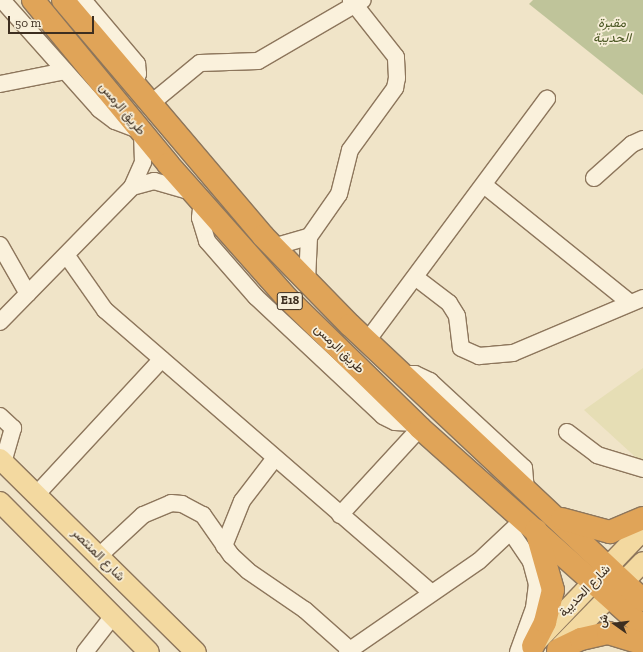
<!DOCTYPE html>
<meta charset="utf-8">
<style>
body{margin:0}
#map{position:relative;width:643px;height:652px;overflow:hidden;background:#f0e4c8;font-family:"Zilla Slab",Vazirmatn,serif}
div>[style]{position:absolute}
.farmland>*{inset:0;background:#e6deb5}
.cemetery>*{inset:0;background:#bfc49a}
.roads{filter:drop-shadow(1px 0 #8d765c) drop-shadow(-1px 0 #8d765c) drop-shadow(0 1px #8d765c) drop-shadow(0 -1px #8d765c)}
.minor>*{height:16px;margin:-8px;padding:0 8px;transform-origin:8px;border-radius:8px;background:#faf1dc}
.major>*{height:20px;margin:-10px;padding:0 10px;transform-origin:10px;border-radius:10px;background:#f3d9a0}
.highway>*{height:22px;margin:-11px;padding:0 11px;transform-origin:11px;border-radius:11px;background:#e0a458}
span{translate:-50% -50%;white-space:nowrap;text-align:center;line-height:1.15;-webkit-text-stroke:3.5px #f7eed8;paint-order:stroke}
.shield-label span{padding:1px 3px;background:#f7eed8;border:1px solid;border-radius:3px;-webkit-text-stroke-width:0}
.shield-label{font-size:12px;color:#3d2e20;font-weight:700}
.park-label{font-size:13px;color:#4d5a26;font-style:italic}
.street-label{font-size:13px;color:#3d2e20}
.north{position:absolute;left:595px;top:604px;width:40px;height:40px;-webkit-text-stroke:3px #f7eed8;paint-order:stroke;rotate:284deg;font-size:11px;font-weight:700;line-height:16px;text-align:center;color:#3d2e20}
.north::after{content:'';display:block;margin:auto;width:14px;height:18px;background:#3d2e20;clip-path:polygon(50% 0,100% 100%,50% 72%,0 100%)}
.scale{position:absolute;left:8px;top:16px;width:86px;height:18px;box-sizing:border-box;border:2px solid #3d2e20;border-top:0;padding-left:5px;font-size:12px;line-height:14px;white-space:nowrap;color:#3d2e20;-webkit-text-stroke:3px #f7eed8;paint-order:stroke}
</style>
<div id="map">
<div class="farmland">
<i style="clip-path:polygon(643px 368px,643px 464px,584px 410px)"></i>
</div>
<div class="cemetery">
<i style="clip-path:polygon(533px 0,643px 0,643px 95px,529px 4px)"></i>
</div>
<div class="roads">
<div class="minor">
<i style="left:2px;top:0;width:146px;rotate:48.3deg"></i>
<i style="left:99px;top:109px;width:20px;rotate:37deg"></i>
<i style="left:115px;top:121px;width:26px;rotate:21deg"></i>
<i style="left:83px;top:0;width:84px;rotate:49.8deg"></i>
<i style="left:137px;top:64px;width:10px;rotate:84deg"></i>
<i style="left:138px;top:74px;width:12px;rotate:114deg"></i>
<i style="left:0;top:84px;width:66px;rotate:-11.3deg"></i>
<i style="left:149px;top:105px;width:66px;rotate:-39.5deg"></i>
<i style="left:200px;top:63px;width:58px;rotate:-2deg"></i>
<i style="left:258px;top:61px;width:121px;rotate:-30.2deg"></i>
<i style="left:594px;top:178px;width:51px;rotate:-41.8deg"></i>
<i style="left:632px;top:144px;width:12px;rotate:-24deg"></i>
<i style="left:484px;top:185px;width:186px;rotate:38.9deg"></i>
<i style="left:132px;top:187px;width:23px;rotate:-15deg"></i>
<i style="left:154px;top:181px;width:37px;rotate:16deg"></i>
<i style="left:202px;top:201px;width:17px;rotate:97deg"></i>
<i style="left:200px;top:218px;width:24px;rotate:73deg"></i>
<i style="left:207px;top:241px;width:74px;rotate:48.8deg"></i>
<i style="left:256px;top:297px;width:174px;rotate:43.1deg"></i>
<i style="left:383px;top:416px;width:13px;rotate:27deg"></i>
<i style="left:395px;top:422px;width:20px;rotate:3deg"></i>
<i style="left:0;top:245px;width:56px;rotate:60.3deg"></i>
<i style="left:273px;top:247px;width:37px;rotate:-16deg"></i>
<i style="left:67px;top:256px;width:66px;rotate:54.9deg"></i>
<i style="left:105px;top:310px;width:430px;rotate:40.9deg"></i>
<i style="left:415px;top:277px;width:43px;rotate:37.4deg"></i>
<i style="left:449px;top:303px;width:15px;rotate:58deg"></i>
<i style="left:457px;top:316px;width:32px;rotate:83deg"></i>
<i style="left:461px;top:348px;width:20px;rotate:24deg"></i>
<i style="left:479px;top:356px;width:34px;rotate:-5deg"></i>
<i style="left:513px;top:353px;width:141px;rotate:-22.9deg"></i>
<i style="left:307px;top:281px;width:44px;rotate:-87.4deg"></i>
<i style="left:309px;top:237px;width:52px;rotate:-55.1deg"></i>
<i style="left:339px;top:194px;width:45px;rotate:-76deg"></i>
<i style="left:350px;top:150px;width:77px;rotate:-54deg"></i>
<i style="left:395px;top:88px;width:10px;rotate:-79deg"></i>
<i style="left:397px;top:78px;width:21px;rotate:-93deg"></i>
<i style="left:396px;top:57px;width:73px;rotate:-128.3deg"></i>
<i style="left:0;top:322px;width:189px;rotate:-45.6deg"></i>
<i style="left:132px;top:187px;width:27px;rotate:-66deg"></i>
<i style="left:143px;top:162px;width:28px;rotate:-92deg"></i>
<i style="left:367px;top:341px;width:302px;rotate:-53.4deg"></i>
<i style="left:401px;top:374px;width:14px"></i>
<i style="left:415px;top:374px;width:17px;rotate:25deg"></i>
<i style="left:430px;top:381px;width:128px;rotate:42.8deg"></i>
<i style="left:524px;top:468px;width:24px;rotate:85deg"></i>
<i style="left:0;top:416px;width:18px;rotate:43deg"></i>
<i style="left:13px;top:428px;width:35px;rotate:106deg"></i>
<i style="left:567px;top:432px;width:38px;rotate:37deg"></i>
<i style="left:597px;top:455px;width:48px;rotate:16.9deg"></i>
<i style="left:36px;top:495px;width:185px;rotate:-47.2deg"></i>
<i style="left:340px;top:515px;width:118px;rotate:-47.4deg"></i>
<i style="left:511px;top:532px;width:36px;rotate:56deg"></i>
<i style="left:531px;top:562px;width:23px;rotate:75deg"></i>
<i style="left:537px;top:584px;width:24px;rotate:97deg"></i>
<i style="left:534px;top:608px;width:47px;rotate:110deg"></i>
<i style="left:224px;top:546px;width:48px;rotate:-68.2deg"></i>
<i style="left:242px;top:501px;width:54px;rotate:-52.5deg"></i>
<i style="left:99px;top:556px;width:60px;rotate:-43deg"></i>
<i style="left:143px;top:515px;width:30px;rotate:-23deg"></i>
<i style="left:171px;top:503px;width:11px;rotate:5deg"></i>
<i style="left:182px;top:504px;width:24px;rotate:28deg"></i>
<i style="left:203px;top:515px;width:49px;rotate:55deg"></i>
<i style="left:231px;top:555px;width:23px;rotate:43deg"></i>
<i style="left:248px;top:571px;width:69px;rotate:34.4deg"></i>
<i style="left:305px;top:610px;width:60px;rotate:41.6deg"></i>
<i style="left:85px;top:652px;width:46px;rotate:-52.1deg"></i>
<i style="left:347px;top:652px;width:160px;rotate:-34.6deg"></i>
<i style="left:479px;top:561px;width:63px;rotate:-43.1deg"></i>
</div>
<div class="major">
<i style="left:0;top:459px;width:275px;rotate:44.6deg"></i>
<i style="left:0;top:502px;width:211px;rotate:45.2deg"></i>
<i style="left:538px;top:640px;width:152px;rotate:-46.3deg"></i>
<i style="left:561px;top:646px;width:117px;rotate:-45.7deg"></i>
</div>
<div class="highway">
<i style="left:33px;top:0;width:212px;rotate:50.5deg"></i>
<i style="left:168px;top:164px;width:179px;rotate:48.4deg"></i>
<i style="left:287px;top:298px;width:186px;rotate:44.3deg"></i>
<i style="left:420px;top:428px;width:299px;rotate:41.7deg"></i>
<i style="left:63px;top:0;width:309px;rotate:49.7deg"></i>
<i style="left:263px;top:236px;width:124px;rotate:45.7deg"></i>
<i style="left:350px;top:325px;width:402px;rotate:43.2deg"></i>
<i style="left:562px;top:519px;width:50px;rotate:15.2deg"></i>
<i style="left:610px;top:532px;width:36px;rotate:-23deg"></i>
<i style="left:533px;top:646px;width:27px;rotate:-63deg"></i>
<i style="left:545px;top:622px;width:33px;rotate:-76deg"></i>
<i style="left:553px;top:590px;width:62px;rotate:-105.8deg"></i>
<i style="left:558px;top:650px;width:25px;rotate:-26deg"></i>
<i style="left:581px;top:639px;width:28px;rotate:-13deg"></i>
<i style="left:608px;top:633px;width:37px;rotate:17deg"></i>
</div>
</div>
<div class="shield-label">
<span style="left:290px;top:301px">E18</span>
</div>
<div class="park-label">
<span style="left:612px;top:31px">مقبرة<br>الحديبة</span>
</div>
<div class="street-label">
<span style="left:122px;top:109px;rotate:50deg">طريق الرمس</span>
<span style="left:339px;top:349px;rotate:44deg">طريق الرمس</span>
<span style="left:98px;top:555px;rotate:45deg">شارع المنتصر</span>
<span style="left:585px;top:591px;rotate:-46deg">شارع الحديبة</span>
</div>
<div class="north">ش</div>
<div class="scale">50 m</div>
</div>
